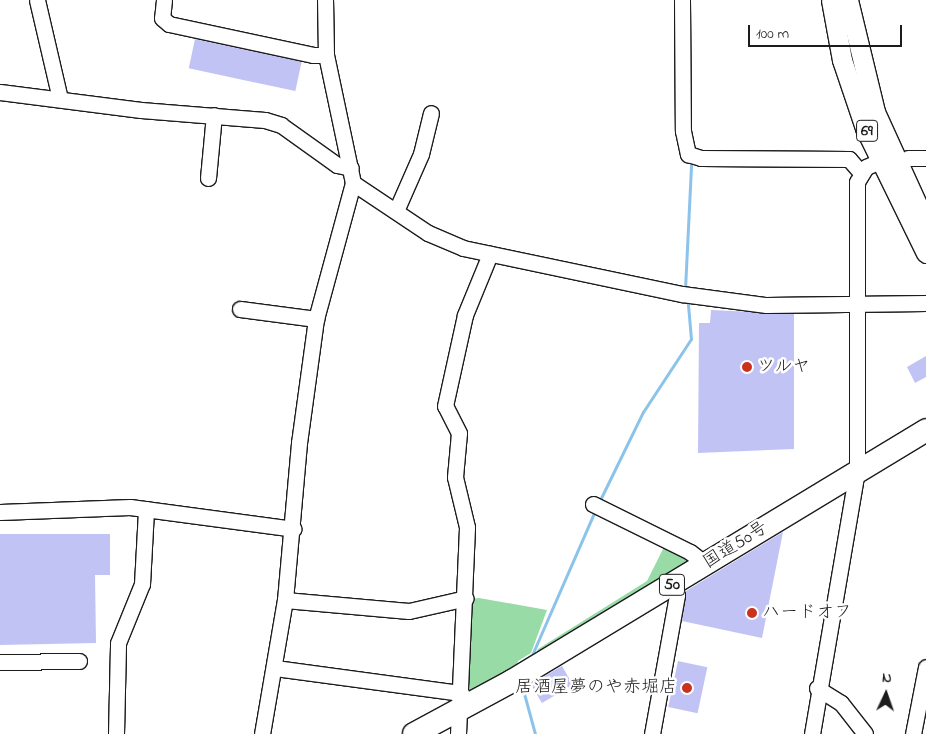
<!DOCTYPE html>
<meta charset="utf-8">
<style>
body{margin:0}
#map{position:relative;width:926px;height:734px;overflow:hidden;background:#fff;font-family:"Indie Flower","Klee One",sans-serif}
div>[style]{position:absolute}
.green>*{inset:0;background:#98dba7}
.stream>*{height:3px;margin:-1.5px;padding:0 1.5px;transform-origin:1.5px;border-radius:1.5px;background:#8cc3ea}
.building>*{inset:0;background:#c1c3f5;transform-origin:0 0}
.roads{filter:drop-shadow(1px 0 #1c1c1c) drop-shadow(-1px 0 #1c1c1c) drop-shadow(0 1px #1c1c1c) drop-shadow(0 -1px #1c1c1c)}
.minor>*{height:15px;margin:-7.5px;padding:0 7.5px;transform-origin:7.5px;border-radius:7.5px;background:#fff}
.major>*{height:19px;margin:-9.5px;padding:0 9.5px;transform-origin:9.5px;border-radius:9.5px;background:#fff}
.highway>*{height:22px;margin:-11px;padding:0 11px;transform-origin:11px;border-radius:11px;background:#fff}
.dots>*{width:14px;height:14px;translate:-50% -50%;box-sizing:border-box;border:2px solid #fff;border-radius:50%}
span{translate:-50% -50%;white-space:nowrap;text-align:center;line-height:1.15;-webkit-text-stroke:5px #fff;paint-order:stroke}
.shield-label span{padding:1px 4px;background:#fff;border:1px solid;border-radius:4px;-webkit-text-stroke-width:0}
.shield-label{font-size:16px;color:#1c1c1c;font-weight:700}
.poi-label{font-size:18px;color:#1c1c1c}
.left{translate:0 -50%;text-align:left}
.right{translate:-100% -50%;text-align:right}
.street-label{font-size:18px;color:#1c1c1c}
.north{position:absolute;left:861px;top:669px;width:50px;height:50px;-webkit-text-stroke:4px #fff;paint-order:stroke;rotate:3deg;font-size:14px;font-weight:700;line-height:20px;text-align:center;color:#1c1c1c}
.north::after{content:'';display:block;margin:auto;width:18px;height:22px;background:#1c1c1c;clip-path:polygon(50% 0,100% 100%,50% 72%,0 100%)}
.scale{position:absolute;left:748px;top:25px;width:154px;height:22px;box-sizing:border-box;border:2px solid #1c1c1c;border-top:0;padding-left:6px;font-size:15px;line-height:18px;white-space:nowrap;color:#1c1c1c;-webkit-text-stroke:4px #fff;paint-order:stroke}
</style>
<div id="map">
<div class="green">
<i style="clip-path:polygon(666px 543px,691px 559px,535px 655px,538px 649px,647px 581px)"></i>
<i style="clip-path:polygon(479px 598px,547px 610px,531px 653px,518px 661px,517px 666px,468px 696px,470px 599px)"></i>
</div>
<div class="stream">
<i style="left:685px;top:289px;width:124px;rotate:-87.2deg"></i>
<i style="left:600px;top:500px;width:98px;rotate:-64deg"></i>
<i style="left:643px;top:412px;width:87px;rotate:-56.7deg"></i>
<i style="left:691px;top:339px;width:36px;rotate:-95deg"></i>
<i style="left:521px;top:662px;width:13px;rotate:-32deg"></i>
<i style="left:532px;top:655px;width:155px;rotate:-66.4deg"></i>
<i style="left:522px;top:686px;width:50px;rotate:74.8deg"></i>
</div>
<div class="building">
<i style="left:195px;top:39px;width:109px;height:30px;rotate:12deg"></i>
<i style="clip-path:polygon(711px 310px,794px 314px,794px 449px,698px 453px,699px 323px,710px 323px)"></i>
<i style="clip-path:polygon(926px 356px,926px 377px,915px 383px,907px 367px)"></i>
<i style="clip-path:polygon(783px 532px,762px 638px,682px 621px,686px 591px)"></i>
<i style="clip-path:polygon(0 534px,110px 534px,110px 575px,95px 575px,96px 643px,0 645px)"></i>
<i style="left:678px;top:661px;width:30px;height:47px;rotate:12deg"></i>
<i style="left:562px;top:666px;width:22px;height:36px;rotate:60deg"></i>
</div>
<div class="roads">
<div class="minor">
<i style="left:37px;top:0;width:102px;rotate:76.9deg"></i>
<i style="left:164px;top:0;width:18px;rotate:96deg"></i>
<i style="left:162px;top:18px;width:9px;rotate:41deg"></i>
<i style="left:169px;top:24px;width:147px;rotate:12.1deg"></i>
<i style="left:313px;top:55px;width:13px"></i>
<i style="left:682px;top:0;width:131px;rotate:89.6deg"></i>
<i style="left:683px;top:131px;width:24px;rotate:78deg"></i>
<i style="left:688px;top:154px;width:14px;rotate:17deg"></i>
<i style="left:701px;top:158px;width:148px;rotate:0.4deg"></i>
<i style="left:849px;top:159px;width:18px;rotate:49deg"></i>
<i style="left:0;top:92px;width:142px;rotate:7.3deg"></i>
<i style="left:141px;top:110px;width:124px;rotate:4.6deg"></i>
<i style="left:265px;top:120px;width:17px;rotate:17deg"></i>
<i style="left:281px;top:125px;width:69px;rotate:35.5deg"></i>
<i style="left:337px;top:165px;width:14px;rotate:12deg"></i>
<i style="left:908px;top:158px;width:18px"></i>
<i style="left:208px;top:178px;width:63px;rotate:-84.6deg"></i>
<i style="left:353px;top:183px;width:90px;rotate:33.7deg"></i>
<i style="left:428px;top:233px;width:38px;rotate:23deg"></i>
<i style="left:463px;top:248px;width:224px;rotate:11.9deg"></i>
<i style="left:682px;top:294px;width:85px;rotate:7.5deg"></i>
<i style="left:766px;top:305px;width:160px;rotate:-0.7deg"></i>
<i style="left:396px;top:211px;width:62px;rotate:-66.3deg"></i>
<i style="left:421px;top:154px;width:42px;rotate:-76.3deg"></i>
<i style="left:240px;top:309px;width:77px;rotate:7.5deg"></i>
<i style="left:593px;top:504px;width:108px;rotate:26.3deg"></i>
<i style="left:690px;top:552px;width:11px;rotate:38deg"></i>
<i style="left:699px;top:559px;width:9px;rotate:77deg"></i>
<i style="left:0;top:512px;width:130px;rotate:-2.2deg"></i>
<i style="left:130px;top:507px;width:165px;rotate:7.6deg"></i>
<i style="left:285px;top:600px;width:124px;rotate:5.1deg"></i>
<i style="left:409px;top:611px;width:58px;rotate:-12.8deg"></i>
<i style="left:0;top:662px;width:79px;rotate:-0.7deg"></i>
<i style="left:275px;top:668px;width:188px;rotate:7.7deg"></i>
<i style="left:817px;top:688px;width:28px;rotate:32deg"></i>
<i style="left:841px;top:703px;width:39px;rotate:52deg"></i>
<i style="left:116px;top:734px;width:91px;rotate:-88.7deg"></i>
<i style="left:118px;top:643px;width:64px;rotate:-67.9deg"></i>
<i style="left:142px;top:584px;width:75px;rotate:-86.9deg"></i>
<i style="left:262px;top:734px;width:136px;rotate:-80.3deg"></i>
<i style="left:285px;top:600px;width:158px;rotate:-84.9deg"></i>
<i style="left:299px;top:443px;width:125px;rotate:-82.2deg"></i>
<i style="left:316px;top:319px;width:141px;rotate:-74.8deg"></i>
<i style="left:353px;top:183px;width:131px;rotate:-101.9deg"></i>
<i style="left:326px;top:55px;width:55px;rotate:-91deg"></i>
<i style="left:458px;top:734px;width:207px;rotate:-87.5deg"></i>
<i style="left:467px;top:527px;width:51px;rotate:-103.5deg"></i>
<i style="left:455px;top:477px;width:44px;rotate:-84.8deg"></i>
<i style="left:459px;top:433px;width:30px;rotate:-117deg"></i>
<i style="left:445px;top:406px;width:93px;rotate:-77.6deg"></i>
<i style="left:465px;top:315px;width:66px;rotate:-67.7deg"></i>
<i style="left:652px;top:734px;width:141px;rotate:-79.8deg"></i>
<i style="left:677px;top:595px;width:12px;rotate:-110deg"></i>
<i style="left:812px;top:734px;width:267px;rotate:-80.3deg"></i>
<i style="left:857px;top:471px;width:289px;rotate:-90deg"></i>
<i style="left:857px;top:182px;width:17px;rotate:-59deg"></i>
<i style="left:866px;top:167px;width:15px;rotate:-23deg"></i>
<i style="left:913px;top:734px;width:68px;rotate:-79deg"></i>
</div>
<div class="major">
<i style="left:831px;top:0;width:61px;rotate:79.6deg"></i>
<i style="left:842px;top:60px;width:72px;rotate:71.3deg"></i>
<i style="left:865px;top:128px;width:139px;rotate:64deg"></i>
<i style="left:848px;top:0;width:115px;rotate:76.4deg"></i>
<i style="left:875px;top:112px;width:123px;rotate:65.5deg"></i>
</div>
<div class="highway">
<i style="left:414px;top:734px;width:111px;rotate:-28.4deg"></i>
<i style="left:512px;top:681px;width:484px;rotate:-31.2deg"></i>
</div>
</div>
<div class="dots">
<i style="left:747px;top:367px;background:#c8321e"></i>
<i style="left:752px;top:613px;background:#c8321e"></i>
<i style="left:687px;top:688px;background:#c8321e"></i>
</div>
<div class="shield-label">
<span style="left:867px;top:131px">69</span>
<span style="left:672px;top:585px">50</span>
</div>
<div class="poi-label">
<span class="left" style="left:757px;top:367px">ツルヤ</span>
<span class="left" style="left:762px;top:613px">ハードオフ</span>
<span class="right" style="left:677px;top:688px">居酒屋夢のや赤堀店</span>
</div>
<div class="street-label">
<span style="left:736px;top:546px;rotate:-32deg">国道50号</span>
</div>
<div class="north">N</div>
<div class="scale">100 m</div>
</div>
